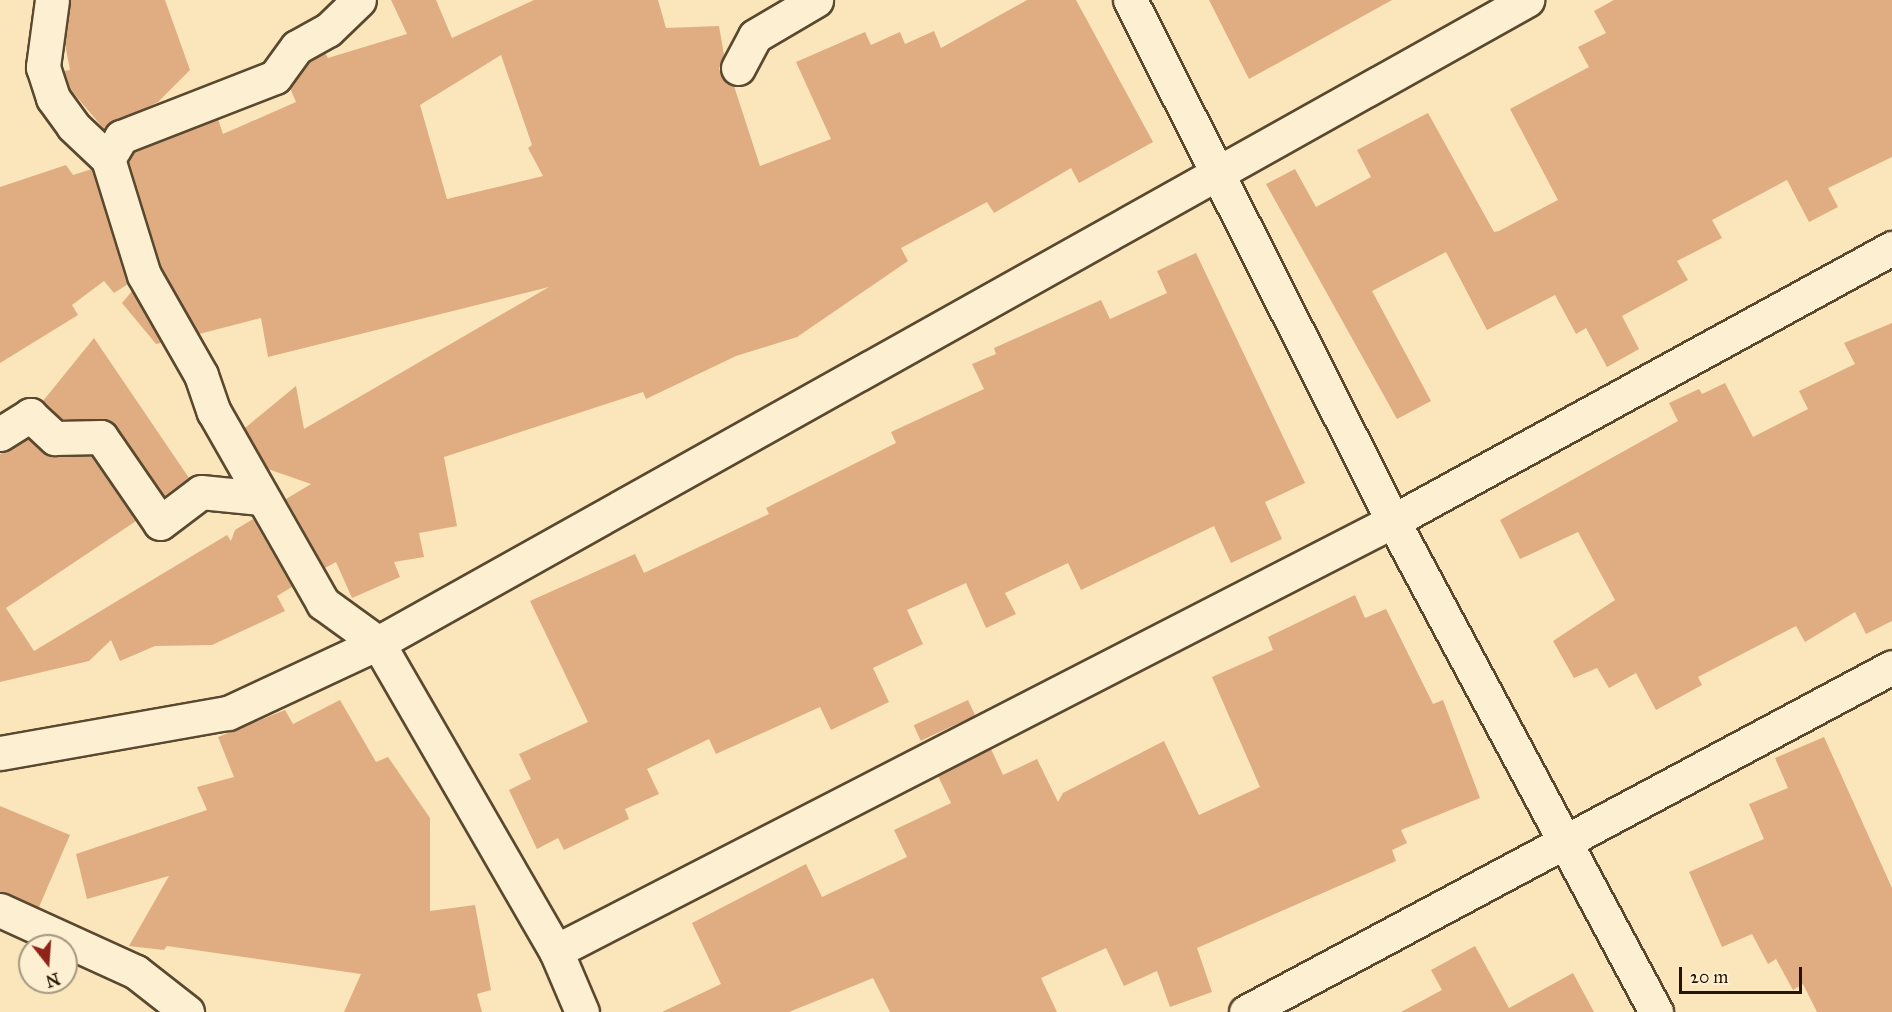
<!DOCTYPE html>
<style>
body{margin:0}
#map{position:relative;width:1892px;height:1012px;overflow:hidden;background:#fae6ba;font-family:"IM FELL Great Primer",serif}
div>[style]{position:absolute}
.building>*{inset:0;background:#dfad81;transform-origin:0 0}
.roads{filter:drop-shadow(2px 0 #5a482f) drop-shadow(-2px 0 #5a482f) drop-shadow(0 2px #5a482f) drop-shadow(0 -2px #5a482f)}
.street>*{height:33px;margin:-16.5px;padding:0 16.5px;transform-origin:16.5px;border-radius:16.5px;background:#fcefd2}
span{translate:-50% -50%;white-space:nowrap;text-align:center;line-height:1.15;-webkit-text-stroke:4.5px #fcefd2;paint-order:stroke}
.north{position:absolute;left:18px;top:934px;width:60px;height:60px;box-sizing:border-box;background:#fcefd2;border:2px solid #a6977e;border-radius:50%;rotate:163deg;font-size:16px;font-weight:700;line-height:24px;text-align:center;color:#251401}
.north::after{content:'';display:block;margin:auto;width:21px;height:27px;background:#8f2418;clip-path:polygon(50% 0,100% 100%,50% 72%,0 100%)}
.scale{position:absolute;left:1679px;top:967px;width:123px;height:27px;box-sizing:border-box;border:3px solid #251401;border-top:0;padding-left:8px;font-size:18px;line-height:21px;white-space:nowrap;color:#251401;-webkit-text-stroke:4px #fcefd2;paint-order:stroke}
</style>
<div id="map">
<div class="building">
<i style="clip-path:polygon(70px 0,165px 0,190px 70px,158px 102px,104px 129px,70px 89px,64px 71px,70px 70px,65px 44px)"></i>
<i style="clip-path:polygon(evenodd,391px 0,436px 0,452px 38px,534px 0,658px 0,666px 28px,719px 26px,724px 55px,719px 69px,734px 86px,760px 166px,831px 139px,796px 62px,865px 32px,871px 45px,900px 32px,905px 44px,934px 31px,941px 48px,1027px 0,1076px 0,1153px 142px,1079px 183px,1071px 168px,994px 213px,987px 202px,901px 248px,908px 261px,797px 337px,736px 356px,646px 399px,643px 392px,444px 457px,457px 526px,419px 533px,424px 557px,394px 562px,400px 577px,352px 598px,336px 562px,325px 568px,286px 499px,311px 484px,268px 469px,245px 428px,296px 386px,304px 429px,549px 287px,268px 357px,261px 318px,199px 334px,161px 267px,128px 161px,134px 152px,218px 119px,223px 134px,296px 102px,290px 88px,310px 61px,325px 53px,328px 58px,407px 34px,391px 0,501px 55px,532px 145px,528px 148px,543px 176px,447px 199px,420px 105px,501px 55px)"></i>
<i style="clip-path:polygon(1209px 0,1392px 0,1249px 79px)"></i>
<i style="clip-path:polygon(1614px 0,1892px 0,1892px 157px,1828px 188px,1838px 207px,1809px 222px,1787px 180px,1712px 220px,1722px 238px,1677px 261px,1688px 280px,1622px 316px,1639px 349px,1607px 367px,1586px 328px,1576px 334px,1555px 295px,1487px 330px,1446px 252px,1372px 291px,1431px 401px,1397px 419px,1266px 184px,1295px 169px,1316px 207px,1371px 177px,1357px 150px,1428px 113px,1494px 232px,1499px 231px,1558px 200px,1510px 109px,1589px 67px,1578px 47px,1606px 33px,1594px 11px)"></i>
<i style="clip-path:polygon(66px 165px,73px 175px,92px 169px,128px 284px,114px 293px,104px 281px,72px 305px,78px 315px,0 363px,0 187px)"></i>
<i style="clip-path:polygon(1196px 253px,1305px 483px,1265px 502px,1282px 539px,1231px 563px,1214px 526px,1081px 590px,1068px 563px,1005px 593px,1016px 614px,986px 628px,966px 583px,907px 610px,923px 644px,873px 668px,889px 702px,831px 730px,820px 707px,716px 754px,709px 739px,647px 769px,659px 794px,625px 809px,629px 819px,564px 850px,558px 838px,537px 849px,509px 790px,531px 779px,519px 754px,588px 722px,530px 601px,635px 554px,644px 573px,769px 514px,766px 508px,896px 443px,891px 432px,984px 389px,972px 364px,996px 354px,994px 348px,1101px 300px,1110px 319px,1167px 293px,1157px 271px)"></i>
<i style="clip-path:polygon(132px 291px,161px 343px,156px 344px,122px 303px)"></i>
<i style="clip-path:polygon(1892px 323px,1892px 621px,1866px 634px,1855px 612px,1805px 642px,1796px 626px,1698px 677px,1702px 685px,1656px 710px,1636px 673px,1609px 688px,1597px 668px,1574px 678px,1553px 641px,1615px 600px,1578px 532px,1520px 559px,1500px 520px,1678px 421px,1669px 403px,1699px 389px,1702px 394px,1725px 383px,1753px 437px,1808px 409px,1799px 391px,1855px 364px,1844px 343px)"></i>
<i style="clip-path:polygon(94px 338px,189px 478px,164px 496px,110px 421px,62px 419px,43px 401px)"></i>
<i style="clip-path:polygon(28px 439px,55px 457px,91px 456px,136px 521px,6px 608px,34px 651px,227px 535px,231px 541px,235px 530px,253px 519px,292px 587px,277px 596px,285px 611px,212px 645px,155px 646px,120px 661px,111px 640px,89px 661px,0 682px,0 454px)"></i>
<i style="clip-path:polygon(1355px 595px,1365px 618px,1386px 609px,1433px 704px,1443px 700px,1480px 798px,1401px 830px,1407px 843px,1392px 850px,1396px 861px,1197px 948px,1212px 992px,1170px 1007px,1157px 971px,1124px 986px,1106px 948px,1041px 978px,1057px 1012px,890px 1012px,873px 978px,789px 1012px,662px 1012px,721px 984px,692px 923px,806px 864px,822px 897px,907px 857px,894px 830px,951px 803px,938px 776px,991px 749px,1003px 775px,1037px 759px,1058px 802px,1063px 793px,1164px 741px,1199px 815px,1260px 787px,1212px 677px,1273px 650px,1268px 637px)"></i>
<i style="clip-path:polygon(340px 700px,376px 762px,388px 757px,430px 818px,430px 911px,475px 905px,491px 990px,477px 994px,482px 1012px,344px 1012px,361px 974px,167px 946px,164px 950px,129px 946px,169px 876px,87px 899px,76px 854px,207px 810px,197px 787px,234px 777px,218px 737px,285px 710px,293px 724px)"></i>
<i style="left:968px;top:700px;width:17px;height:60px;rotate:65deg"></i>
<i style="clip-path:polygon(1824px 737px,1892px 888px,1892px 1012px,1817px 1012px,1803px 984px,1793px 990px,1776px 959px,1768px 964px,1752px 934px,1722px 947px,1689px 872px,1764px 839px,1749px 804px,1788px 788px,1775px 758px)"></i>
<i style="clip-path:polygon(0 806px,70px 835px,39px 907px,0 892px)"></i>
<i style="clip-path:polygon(1475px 946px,1509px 1008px,1573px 973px,1594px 1012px,1401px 1012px,1442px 990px,1431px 970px)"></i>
</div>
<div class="roads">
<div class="street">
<i style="left:52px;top:0;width:68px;rotate:97.7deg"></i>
<i style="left:43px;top:67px;width:33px;rotate:72deg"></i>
<i style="left:53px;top:98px;width:34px;rotate:54deg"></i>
<i style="left:73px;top:126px;width:48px;rotate:43.3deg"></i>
<i style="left:108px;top:159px;width:121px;rotate:72.8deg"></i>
<i style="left:144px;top:275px;width:115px;rotate:60.3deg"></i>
<i style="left:201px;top:375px;width:39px;rotate:71deg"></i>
<i style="left:214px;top:412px;width:220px;rotate:60.3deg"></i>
<i style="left:323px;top:603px;width:68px;rotate:36deg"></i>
<i style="left:378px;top:643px;width:356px;rotate:60deg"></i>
<i style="left:556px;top:951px;width:66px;rotate:66.9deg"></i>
<i style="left:1130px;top:0;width:584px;rotate:63.22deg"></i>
<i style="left:1393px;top:521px;width:557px;rotate:61.82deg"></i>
<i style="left:738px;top:68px;width:36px;rotate:-62deg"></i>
<i style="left:755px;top:36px;width:71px;rotate:-30.5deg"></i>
<i style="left:108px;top:159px;width:26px;rotate:-59deg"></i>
<i style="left:121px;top:137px;width:165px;rotate:-21.3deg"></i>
<i style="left:275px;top:77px;width:37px;rotate:-54deg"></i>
<i style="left:297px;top:47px;width:35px;rotate:-29deg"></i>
<i style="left:328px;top:30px;width:43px;rotate:-44.1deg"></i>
<i style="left:0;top:434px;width:36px;rotate:-32deg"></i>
<i style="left:30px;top:415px;width:34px;rotate:43deg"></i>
<i style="left:55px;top:438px;width:46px;rotate:-1.2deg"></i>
<i style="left:101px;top:437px;width:104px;rotate:55.5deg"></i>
<i style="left:160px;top:523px;width:51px;rotate:-37.1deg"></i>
<i style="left:201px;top:492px;width:60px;rotate:5.7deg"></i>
<i style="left:0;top:753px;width:231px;rotate:-10deg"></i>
<i style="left:228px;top:713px;width:166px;rotate:-25deg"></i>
<i style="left:378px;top:643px;width:1317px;rotate:-29.23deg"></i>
<i style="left:0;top:910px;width:149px;rotate:24.5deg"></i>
<i style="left:136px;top:972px;width:65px;rotate:38.1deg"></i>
<i style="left:556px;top:951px;width:941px;rotate:-27.19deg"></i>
<i style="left:1393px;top:521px;width:569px;rotate:-28.68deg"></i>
<i style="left:1246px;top:1012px;width:732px;rotate:-28.1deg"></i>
</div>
</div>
<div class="north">N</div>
<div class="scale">20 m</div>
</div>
